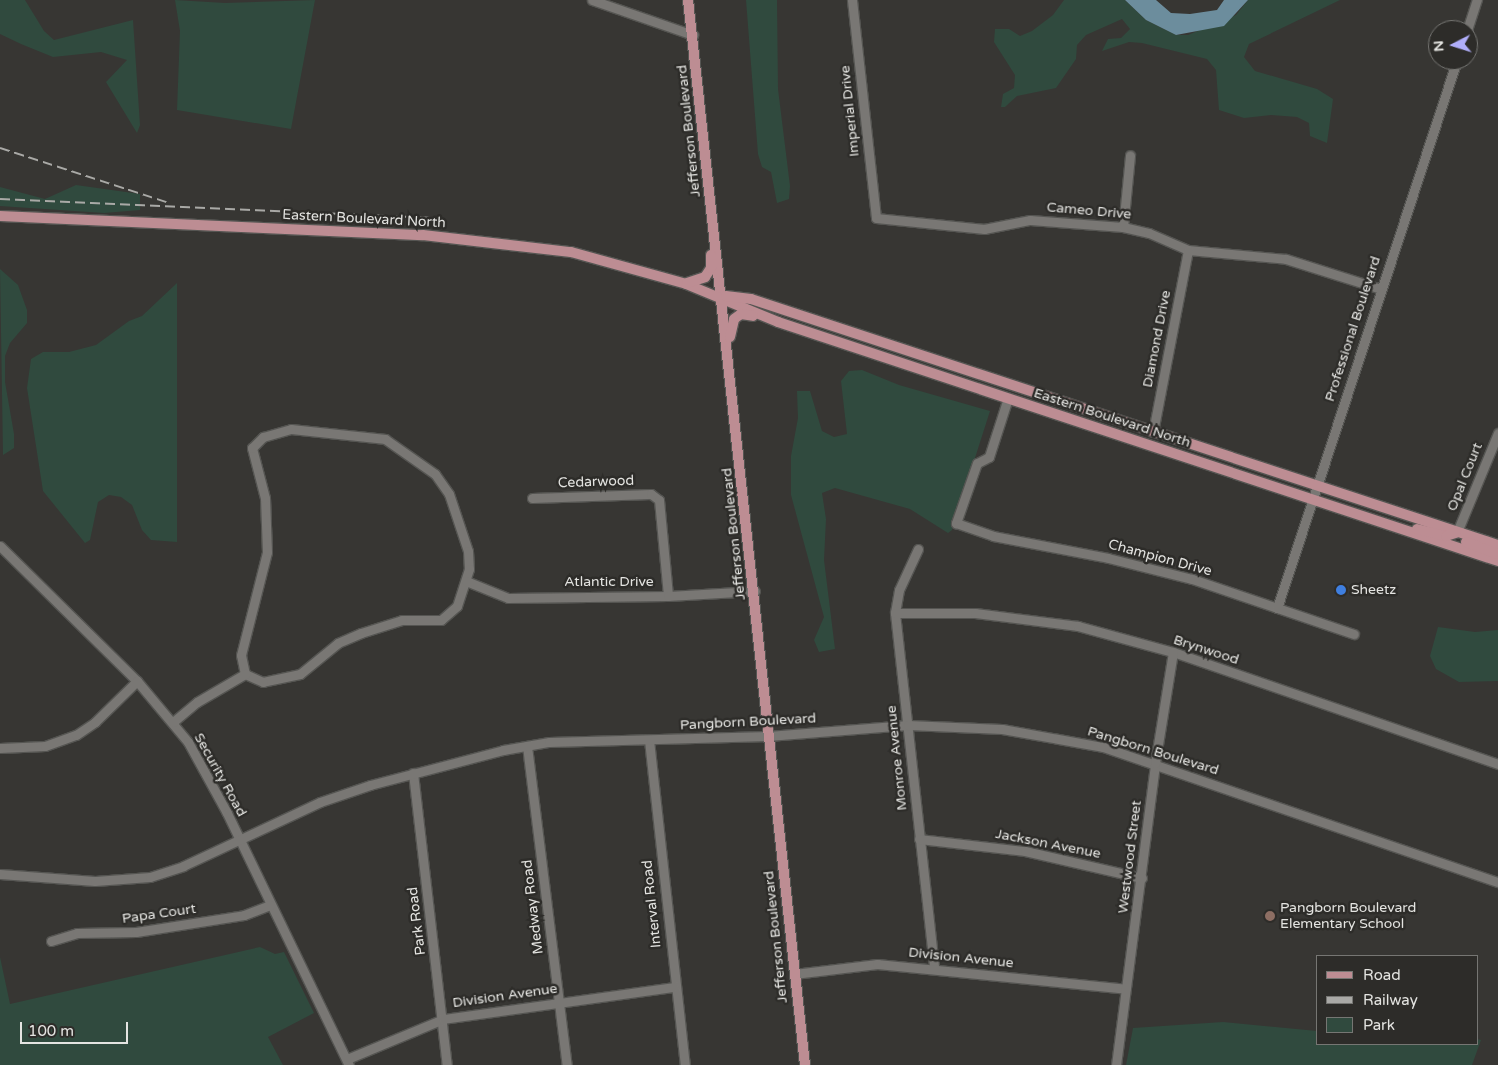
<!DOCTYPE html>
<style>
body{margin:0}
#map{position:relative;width:1498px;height:1065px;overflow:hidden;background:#373633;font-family:"Varela Round",sans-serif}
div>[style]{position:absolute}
.green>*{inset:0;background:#304a3e}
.water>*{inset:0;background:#6c8d9d}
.roads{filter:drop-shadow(1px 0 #555552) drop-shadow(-1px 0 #555552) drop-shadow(0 1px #555552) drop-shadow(0 -1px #555552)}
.minor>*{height:9px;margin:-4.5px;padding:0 4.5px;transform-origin:4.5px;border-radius:4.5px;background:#797774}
.major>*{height:10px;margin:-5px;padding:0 5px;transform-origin:5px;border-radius:5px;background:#bd8d93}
.rail>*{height:2px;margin-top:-1px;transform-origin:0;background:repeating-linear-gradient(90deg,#a9a9a6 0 10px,transparent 0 15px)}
.dots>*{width:14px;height:14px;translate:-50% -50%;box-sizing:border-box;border:2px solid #2d2c29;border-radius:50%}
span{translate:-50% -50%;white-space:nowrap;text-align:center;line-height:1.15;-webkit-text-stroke:5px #2d2c29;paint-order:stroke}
.street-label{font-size:14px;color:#e4e4e1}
.poi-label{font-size:14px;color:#e4e4e1}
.left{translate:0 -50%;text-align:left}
.legend{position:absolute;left:1316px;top:955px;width:162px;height:90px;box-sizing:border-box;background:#2d2c29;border:1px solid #767673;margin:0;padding:6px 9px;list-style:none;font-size:15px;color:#e4e4e1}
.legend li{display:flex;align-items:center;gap:10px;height:25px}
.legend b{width:25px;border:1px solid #767673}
.north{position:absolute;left:1428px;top:20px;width:50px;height:50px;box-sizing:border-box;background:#2d2c29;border:1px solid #767673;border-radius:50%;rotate:265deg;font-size:14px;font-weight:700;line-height:20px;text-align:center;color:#e4e4e1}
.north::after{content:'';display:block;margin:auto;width:18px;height:22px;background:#b0aefa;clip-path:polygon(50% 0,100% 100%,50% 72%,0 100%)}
.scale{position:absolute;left:20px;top:1022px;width:108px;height:22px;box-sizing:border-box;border:2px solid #e4e4e1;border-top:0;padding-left:6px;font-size:15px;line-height:18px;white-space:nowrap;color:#e4e4e1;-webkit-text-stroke:4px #2d2c29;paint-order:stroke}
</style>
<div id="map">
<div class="green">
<i style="clip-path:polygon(0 0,25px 0,44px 31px,54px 40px,133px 20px,140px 125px,137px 133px,106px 82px,127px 60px,101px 52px,53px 57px,21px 44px,0 34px)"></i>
<i style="clip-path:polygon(175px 0,225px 3px,315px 0,291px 129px,177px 110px,180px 31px)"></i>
<i style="clip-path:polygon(746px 0,777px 0,778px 89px,790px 186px,789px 199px,777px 203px,771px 172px,762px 167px,758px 154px)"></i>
<i style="clip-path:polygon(1064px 0,1125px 0,1146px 20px,1176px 35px,1188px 35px,1236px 15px,1248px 0,1340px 0,1249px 44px,1244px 57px,1255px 71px,1317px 89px,1333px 99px,1327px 143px,1310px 136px,1309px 123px,1297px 117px,1271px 115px,1244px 118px,1219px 110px,1216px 70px,1207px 59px,1142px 43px,1129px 42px,1102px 51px,1108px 39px,1121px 38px,1130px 29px,1122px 19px,1086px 35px,1077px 45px,1076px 59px,1056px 88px,1017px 96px,1005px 107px,1001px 107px,1003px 94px,1014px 88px,1015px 75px,994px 42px,995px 29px,1009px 29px,1020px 36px,1032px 31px,1053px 15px)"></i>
<i style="clip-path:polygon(76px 185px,140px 194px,140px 210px,104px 213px,0 206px,0 187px,45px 199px)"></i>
<i style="clip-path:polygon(0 269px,18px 285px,27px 310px,27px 323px,10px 343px,5px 356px,5px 382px,14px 434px,14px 448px,3px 455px)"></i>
<i style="clip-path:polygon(177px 283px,177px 542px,151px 540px,142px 530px,132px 505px,121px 497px,109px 495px,98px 502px,90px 540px,85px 543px,43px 491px,27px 388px,31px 359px,43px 352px,69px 352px,96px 345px,129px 321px,142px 316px)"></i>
<i style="clip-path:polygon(862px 370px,899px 385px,990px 411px,952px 530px,948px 533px,910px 509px,835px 488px,822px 493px,826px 519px,824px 560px,835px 649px,819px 652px,814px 640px,824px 617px,791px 495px,791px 456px,798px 418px,797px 391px,810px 391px,822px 431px,834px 437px,847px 434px,841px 381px,849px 371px)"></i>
<i style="clip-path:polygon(1438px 627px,1475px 632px,1498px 630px,1498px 681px,1459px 682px,1436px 669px,1430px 656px)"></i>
<i style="clip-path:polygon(260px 947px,275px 954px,284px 952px,314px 1013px,268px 1037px,283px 1065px,0 1065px,0 957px,10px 1004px)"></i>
<i style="clip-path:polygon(1223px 1022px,1317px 1031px,1317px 1044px,1477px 1044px,1477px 1039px,1481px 1040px,1472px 1065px,1126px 1065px,1133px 1028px)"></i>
</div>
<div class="water">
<i style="clip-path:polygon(1125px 0,1156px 0,1171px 13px,1190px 14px,1217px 10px,1224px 0,1248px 0,1224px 26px,1176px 35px,1146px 20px)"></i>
</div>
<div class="roads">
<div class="minor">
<i style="left:592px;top:0;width:107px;rotate:19.1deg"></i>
<i style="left:852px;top:0;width:219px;rotate:83.7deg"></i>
<i style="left:876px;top:218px;width:109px;rotate:5.8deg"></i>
<i style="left:984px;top:229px;width:47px;rotate:-11.1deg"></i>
<i style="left:1030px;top:220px;width:93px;rotate:4.3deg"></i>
<i style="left:1123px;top:227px;width:27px;rotate:13deg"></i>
<i style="left:1149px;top:233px;width:43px;rotate:23.6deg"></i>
<i style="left:1188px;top:250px;width:98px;rotate:5.2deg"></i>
<i style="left:1286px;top:259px;width:100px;rotate:17.5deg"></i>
<i style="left:1467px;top:30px;width:32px;rotate:-72deg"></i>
<i style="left:1123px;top:227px;width:72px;rotate:-84.4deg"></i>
<i style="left:1008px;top:398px;width:62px;rotate:107.9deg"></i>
<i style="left:989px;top:457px;width:13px;rotate:153deg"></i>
<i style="left:977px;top:463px;width:64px;rotate:109.3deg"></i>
<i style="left:956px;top:523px;width:39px;rotate:19deg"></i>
<i style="left:993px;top:536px;width:117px;rotate:10.8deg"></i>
<i style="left:1108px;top:558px;width:87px;rotate:14deg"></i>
<i style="left:1192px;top:579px;width:171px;rotate:18.8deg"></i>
<i style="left:291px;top:429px;width:95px;rotate:6.1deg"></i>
<i style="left:385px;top:439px;width:61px;rotate:35deg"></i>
<i style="left:435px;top:474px;width:24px;rotate:55deg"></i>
<i style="left:449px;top:494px;width:60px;rotate:71.6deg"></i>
<i style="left:468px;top:551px;width:18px;rotate:87deg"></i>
<i style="left:469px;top:569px;width:39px;rotate:108deg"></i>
<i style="left:457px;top:606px;width:21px;rotate:139deg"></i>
<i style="left:441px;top:620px;width:39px;rotate:180deg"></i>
<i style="left:402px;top:620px;width:43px;rotate:162.4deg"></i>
<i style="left:361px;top:633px;width:25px;rotate:157deg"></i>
<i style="left:338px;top:643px;width:49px;rotate:140.8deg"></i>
<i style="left:300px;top:674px;width:38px;rotate:168deg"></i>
<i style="left:263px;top:682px;width:20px;rotate:-156deg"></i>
<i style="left:245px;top:674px;width:19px;rotate:-102deg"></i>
<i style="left:241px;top:655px;width:106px;rotate:-75.8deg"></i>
<i style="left:267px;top:552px;width:54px;rotate:-92.1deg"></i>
<i style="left:265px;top:498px;width:52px;rotate:-104.6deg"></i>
<i style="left:252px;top:448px;width:16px;rotate:-45deg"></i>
<i style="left:263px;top:437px;width:29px;rotate:-16deg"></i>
<i style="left:1153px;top:432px;width:185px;rotate:-79.1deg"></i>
<i style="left:532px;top:498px;width:119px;rotate:-1.9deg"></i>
<i style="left:651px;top:494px;width:10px;rotate:37deg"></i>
<i style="left:659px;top:500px;width:96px;rotate:84.6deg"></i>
<i style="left:1457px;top:532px;width:107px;rotate:-67.5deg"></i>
<i style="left:0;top:546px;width:192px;rotate:44.6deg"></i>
<i style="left:137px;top:681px;width:80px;rotate:50.1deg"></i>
<i style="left:188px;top:742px;width:81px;rotate:61.2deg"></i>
<i style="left:227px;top:813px;width:280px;rotate:64.2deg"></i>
<i style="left:918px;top:549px;width:45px;rotate:114.9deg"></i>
<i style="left:899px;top:590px;width:23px;rotate:100deg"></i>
<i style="left:895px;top:613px;width:358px;rotate:83.7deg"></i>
<i style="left:466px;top:581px;width:45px;rotate:22deg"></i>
<i style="left:508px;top:598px;width:160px;rotate:-0.7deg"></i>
<i style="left:668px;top:596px;width:87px;rotate:-3.3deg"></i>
<i style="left:1277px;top:608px;width:577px;rotate:-71.82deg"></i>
<i style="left:895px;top:613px;width:80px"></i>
<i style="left:975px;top:613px;width:104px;rotate:7.2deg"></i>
<i style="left:1078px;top:626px;width:98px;rotate:15.3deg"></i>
<i style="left:1173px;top:652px;width:344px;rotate:19deg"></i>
<i style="left:173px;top:722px;width:31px;rotate:-40deg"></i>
<i style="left:197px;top:702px;width:56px;rotate:-30.3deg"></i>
<i style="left:649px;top:740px;width:327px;rotate:83.7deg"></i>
<i style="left:527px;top:746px;width:321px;rotate:82.9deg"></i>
<i style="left:0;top:748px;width:45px;rotate:-2.5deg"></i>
<i style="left:45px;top:746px;width:33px;rotate:-20deg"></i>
<i style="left:76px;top:735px;width:23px;rotate:-34deg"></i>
<i style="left:95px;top:722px;width:59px;rotate:-44.3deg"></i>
<i style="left:413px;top:773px;width:294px;rotate:83.4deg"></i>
<i style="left:919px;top:839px;width:107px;rotate:6.5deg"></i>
<i style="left:1025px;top:851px;width:120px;rotate:13deg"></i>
<i style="left:0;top:874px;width:95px;rotate:4.2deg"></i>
<i style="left:95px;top:881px;width:55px;rotate:-4.2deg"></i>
<i style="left:150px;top:877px;width:35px;rotate:-18deg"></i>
<i style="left:183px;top:866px;width:151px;rotate:-25deg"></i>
<i style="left:320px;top:802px;width:53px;rotate:-18.8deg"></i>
<i style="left:370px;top:785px;width:138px;rotate:-14.7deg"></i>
<i style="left:503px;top:750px;width:47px;rotate:-9.9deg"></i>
<i style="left:549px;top:742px;width:219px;rotate:-1.6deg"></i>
<i style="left:768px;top:736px;width:140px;rotate:-4.5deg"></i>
<i style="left:908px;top:725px;width:94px;rotate:2.4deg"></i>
<i style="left:1002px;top:729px;width:103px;rotate:10.1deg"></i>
<i style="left:1103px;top:747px;width:417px;rotate:18.9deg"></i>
<i style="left:51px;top:941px;width:27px;rotate:-17deg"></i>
<i style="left:77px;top:933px;width:59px;rotate:-1deg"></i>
<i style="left:136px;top:932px;width:109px;rotate:-8.9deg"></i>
<i style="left:244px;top:915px;width:28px;rotate:-21deg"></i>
<i style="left:794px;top:974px;width:84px;rotate:-6.9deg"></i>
<i style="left:877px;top:964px;width:250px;rotate:5.7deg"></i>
<i style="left:347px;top:1059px;width:104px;rotate:-22.6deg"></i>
<i style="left:443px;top:1019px;width:233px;rotate:-7.9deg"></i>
<i style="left:1116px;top:1065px;width:305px;rotate:-82.6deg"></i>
<i style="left:1155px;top:763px;width:112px;rotate:-80.8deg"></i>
</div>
<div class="major">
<i style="left:688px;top:0;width:1071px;rotate:83.73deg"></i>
<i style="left:0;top:216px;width:423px;rotate:2.6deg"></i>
<i style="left:423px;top:235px;width:149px;rotate:6.6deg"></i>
<i style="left:571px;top:252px;width:119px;rotate:15.5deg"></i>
<i style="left:686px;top:284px;width:100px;rotate:22.4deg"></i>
<i style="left:778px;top:322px;width:759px;rotate:18.36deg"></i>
<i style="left:687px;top:283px;width:19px;rotate:-18deg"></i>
<i style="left:705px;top:277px;width:11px;rotate:-56deg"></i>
<i style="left:711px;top:268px;width:13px;rotate:-90deg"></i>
<i style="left:726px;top:296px;width:25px;rotate:7deg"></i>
<i style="left:751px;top:299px;width:786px;rotate:18.23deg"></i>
<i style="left:730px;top:337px;width:18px;rotate:-77deg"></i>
<i style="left:734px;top:319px;width:9px;rotate:-36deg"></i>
<i style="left:741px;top:314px;width:12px;rotate:9deg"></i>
<i style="left:1417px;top:529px;width:30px;rotate:14deg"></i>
<i style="left:1446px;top:536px;width:10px;rotate:-17deg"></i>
<i style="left:1466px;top:542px;width:33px;rotate:21deg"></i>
</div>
</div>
<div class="rail">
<i style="left:0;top:148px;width:175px;rotate:18deg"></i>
<i style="left:0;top:199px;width:429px;rotate:2.5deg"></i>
</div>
<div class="dots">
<i style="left:1341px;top:590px;background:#3f7fe0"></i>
<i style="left:1270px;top:916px;background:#8d6e63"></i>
</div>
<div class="street-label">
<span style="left:850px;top:111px;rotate:-96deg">Imperial Drive</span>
<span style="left:689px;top:131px;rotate:-96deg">Jefferson Boulevard</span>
<span style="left:1089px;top:211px;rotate:5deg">Cameo Drive</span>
<span style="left:364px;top:219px;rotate:3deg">Eastern Boulevard North</span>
<span style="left:1353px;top:329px;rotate:-72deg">Professional Boulevard</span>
<span style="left:1157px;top:339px;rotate:-79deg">Diamond Drive</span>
<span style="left:1112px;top:418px;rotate:18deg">Eastern Boulevard North</span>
<span style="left:1465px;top:477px;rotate:-68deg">Opal Court</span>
<span style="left:596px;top:482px;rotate:-2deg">Cedarwood</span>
<span style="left:734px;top:534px;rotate:-96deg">Jefferson Boulevard</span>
<span style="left:1160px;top:558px;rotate:15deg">Champion Drive</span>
<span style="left:609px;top:582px">Atlantic Drive</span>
<span style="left:1206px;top:650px;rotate:18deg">Brynwood</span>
<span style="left:748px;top:722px;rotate:-3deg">Pangborn Boulevard</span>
<span style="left:1153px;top:751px;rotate:17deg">Pangborn Boulevard</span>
<span style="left:897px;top:758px;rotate:-96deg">Monroe Avenue</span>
<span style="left:220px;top:775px;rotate:61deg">Security Road</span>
<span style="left:1048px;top:844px;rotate:11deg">Jackson Avenue</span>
<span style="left:1130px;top:857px;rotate:-83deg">Westwood Street</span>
<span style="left:652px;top:904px;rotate:-96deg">Interval Road</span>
<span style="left:533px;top:907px;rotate:-97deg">Medway Road</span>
<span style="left:159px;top:914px;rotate:-8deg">Papa Court</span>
<span style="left:417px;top:921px;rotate:-97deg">Park Road</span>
<span style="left:776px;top:937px;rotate:-96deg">Jefferson Boulevard</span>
<span style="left:961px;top:958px;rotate:6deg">Division Avenue</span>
<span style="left:505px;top:996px;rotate:-8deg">Division Avenue</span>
</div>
<div class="poi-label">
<span class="left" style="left:1351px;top:590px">Sheetz</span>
<span class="left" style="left:1280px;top:916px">Pangborn Boulevard<br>Elementary School</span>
</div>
<ul class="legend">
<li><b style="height:6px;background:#bd8d93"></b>Road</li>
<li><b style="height:6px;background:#a9a9a6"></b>Railway</li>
<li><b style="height:14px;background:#304a3e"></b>Park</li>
</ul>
<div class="north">N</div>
<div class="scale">100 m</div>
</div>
